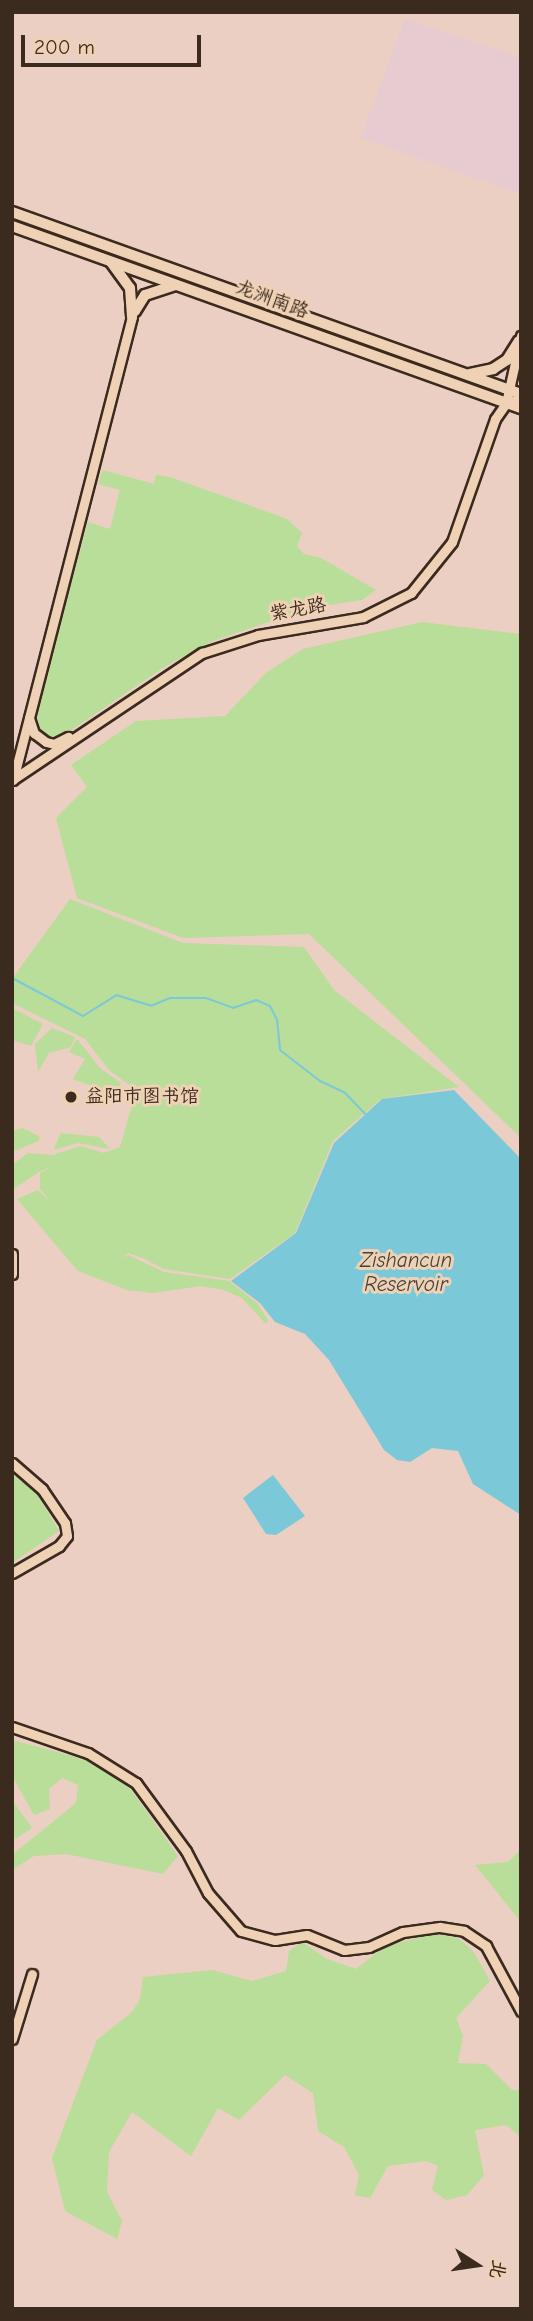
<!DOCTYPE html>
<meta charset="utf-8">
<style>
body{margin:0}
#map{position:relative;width:533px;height:2321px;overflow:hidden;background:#ebcfc2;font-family:"Comic Neue","LXGW WenKai TC",sans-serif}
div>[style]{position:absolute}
.built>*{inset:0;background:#e6cbd1}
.green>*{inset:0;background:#b8de99}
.water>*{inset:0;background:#7bc9d8}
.stream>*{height:2px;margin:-1px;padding:0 1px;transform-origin:1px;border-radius:1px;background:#7bc9d8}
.roads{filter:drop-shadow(2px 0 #3b2a1e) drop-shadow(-2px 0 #3b2a1e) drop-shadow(0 2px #3b2a1e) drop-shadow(0 -2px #3b2a1e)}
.tertiary>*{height:9px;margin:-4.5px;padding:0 4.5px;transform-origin:4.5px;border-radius:4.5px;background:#efd2b6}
.secondary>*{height:10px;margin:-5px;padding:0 5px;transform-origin:5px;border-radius:5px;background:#efd2b6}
.dots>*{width:19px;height:19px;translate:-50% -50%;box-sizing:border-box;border:4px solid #efd2b6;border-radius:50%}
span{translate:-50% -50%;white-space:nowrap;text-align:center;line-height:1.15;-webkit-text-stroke:6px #efd2b6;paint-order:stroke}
.street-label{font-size:19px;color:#3b2a1e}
.poi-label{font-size:19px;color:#3b2a1e}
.left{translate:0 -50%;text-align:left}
.water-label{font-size:21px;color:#45423a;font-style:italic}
.frame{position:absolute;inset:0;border:14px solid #3b2a1e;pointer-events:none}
.north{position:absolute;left:442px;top:2230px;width:70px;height:70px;-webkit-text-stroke:5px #efd2b6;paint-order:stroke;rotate:102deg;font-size:19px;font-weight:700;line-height:28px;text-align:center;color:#3b2a1e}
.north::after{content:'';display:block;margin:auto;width:24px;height:32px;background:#3b2a1e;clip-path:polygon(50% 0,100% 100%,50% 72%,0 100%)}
.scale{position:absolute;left:21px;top:35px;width:180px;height:32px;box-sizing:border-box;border:4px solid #3b2a1e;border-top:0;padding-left:9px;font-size:21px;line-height:24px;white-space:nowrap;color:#3b2a1e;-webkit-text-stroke:5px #efd2b6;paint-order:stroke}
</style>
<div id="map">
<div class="built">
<i style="clip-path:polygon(405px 19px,521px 57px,521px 194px,361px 138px)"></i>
</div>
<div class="green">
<i style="clip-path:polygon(103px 470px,154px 484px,156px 475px,170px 477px,287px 519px,302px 533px,297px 546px,304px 554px,321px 558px,376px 590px,362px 600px,309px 608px,213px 641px,166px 666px,67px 733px,51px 737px,41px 733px,36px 713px,88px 522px,110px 529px,120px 490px,98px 484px)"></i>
<i style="clip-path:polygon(422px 622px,521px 634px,521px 1138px,309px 934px,183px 938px,77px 898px,56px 818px,87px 787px,71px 765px,136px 721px,225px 716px,267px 672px,303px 649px)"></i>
<i style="clip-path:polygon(70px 899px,183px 943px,304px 947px,334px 990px,459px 1087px,381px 1099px,333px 1141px,295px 1233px,230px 1279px,164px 1269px,145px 1259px,128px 1253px,121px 1258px,128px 1255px,164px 1272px,229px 1281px,257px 1303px,268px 1320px,266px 1324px,242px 1298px,224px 1290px,201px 1286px,153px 1293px,127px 1290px,78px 1271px,17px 1199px,38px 1190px,51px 1203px,40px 1189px,40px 1173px,54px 1165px,39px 1172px,12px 1190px,12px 1165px,28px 1153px,52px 1155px,81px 1146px,104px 1153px,120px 1147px,133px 1102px,131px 1086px,109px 1070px,85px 1039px,12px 1003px,12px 979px)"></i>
<i style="clip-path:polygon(12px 1008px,43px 1024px,31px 1046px,12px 1040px)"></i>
<i style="clip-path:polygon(52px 1028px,75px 1037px,71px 1047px,49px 1053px,38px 1072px,35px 1044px)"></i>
<i style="clip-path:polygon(77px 1039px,100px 1068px,121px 1083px,119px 1087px,103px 1090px,73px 1079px,85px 1059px,69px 1052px)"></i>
<i style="clip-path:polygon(23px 1128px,40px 1137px,39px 1141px,12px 1152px,12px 1131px)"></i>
<i style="clip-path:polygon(61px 1133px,99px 1137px,110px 1149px,78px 1143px,53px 1150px)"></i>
<i style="clip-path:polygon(13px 1475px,37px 1494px,59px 1531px,12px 1563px)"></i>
<i style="clip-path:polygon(12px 1740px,84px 1759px,129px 1787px,178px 1856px,163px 1874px,66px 1854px,34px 1856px,12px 1870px,12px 1855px,76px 1803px,78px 1785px,62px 1778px,49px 1789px,50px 1809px,34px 1815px,12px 1776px)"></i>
<i style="clip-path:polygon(12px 1800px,32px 1828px,12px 1841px)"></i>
<i style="clip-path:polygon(521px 1849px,521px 1922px,475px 1865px,508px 1862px)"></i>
<i style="clip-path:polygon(434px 1934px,458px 1938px,474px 1952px,490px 1981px,456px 2018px,463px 2036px,458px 2063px,486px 2064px,512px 2090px,521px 2090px,521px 2137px,506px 2125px,475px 2130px,484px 2175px,467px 2195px,446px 2200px,432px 2190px,438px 2166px,426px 2161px,388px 2166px,370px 2198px,355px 2195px,359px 2175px,344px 2147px,318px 2131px,313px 2093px,285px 2075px,239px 2120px,218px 2108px,191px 2156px,132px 2112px,109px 2152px,107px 2192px,122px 2221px,117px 2239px,65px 2211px,52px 2158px,97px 2040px,132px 2012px,140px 1999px,143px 1977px,212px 1970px,252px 1981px,286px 1971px,289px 1951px,302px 1942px,327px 1959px,356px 1969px,385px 1946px)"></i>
</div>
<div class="water">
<i style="clip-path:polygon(454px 1090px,521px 1159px,521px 1515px,473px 1484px,458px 1451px,432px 1448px,410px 1462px,397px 1460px,384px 1450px,329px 1360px,305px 1334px,275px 1322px,260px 1303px,231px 1281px,296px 1233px,334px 1143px,382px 1099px)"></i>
<i style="clip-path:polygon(273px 1475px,305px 1516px,276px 1535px,266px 1534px,243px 1498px)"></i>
</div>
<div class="stream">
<i style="left:14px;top:979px;width:78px;rotate:28.2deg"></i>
<i style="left:83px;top:1016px;width:39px;rotate:-32deg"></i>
<i style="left:116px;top:995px;width:37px;rotate:17deg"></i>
<i style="left:151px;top:1006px;width:21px;rotate:-23deg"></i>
<i style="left:170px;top:998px;width:36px"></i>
<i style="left:206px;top:998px;width:29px;rotate:20deg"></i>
<i style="left:233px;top:1008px;width:24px;rotate:-19deg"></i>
<i style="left:256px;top:1000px;width:15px;rotate:23deg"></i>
<i style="left:270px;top:1006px;width:16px;rotate:63deg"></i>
<i style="left:277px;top:1020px;width:30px;rotate:84deg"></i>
<i style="left:280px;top:1050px;width:51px;rotate:37.8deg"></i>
<i style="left:320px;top:1081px;width:26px;rotate:25deg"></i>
<i style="left:344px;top:1092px;width:32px;rotate:46deg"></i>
</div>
<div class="roads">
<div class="tertiary">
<i style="left:506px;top:403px;width:16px;rotate:-15deg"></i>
<i style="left:29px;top:718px;width:16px;rotate:72deg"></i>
<i style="left:34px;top:733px;width:15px;rotate:37deg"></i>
<i style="left:46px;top:742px;width:8px;rotate:14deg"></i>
<i style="left:54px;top:744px;width:16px;rotate:-27deg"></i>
<i style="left:12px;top:780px;width:229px;rotate:-33.8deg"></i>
<i style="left:202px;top:653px;width:59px;rotate:-17.8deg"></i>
<i style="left:258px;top:635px;width:107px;rotate:-9.7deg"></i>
<i style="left:363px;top:617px;width:54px;rotate:-26.6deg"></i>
<i style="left:411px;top:593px;width:65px;rotate:-51.2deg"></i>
<i style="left:452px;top:542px;width:130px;rotate:-70.7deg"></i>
<i style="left:495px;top:419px;width:19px;rotate:-55deg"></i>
<i style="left:506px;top:403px;width:69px;rotate:-77.4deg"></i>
<i style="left:13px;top:780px;width:478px;rotate:-75.6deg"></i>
<i style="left:12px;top:1254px;width:20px;rotate:90deg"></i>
<i style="left:12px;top:1463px;width:40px;rotate:41deg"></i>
<i style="left:42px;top:1489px;width:41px;rotate:55.9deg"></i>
<i style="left:65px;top:1523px;width:13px;rotate:81deg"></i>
<i style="left:67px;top:1536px;width:13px;rotate:129deg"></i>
<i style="left:59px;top:1546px;width:54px;rotate:150.1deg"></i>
<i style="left:12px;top:1727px;width:80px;rotate:18.9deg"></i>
<i style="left:88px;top:1753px;width:57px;rotate:32deg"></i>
<i style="left:136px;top:1783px;width:84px;rotate:53.7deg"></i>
<i style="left:186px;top:1851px;width:47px;rotate:62.4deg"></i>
<i style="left:208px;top:1893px;width:50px;rotate:49deg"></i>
<i style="left:241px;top:1931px;width:35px;rotate:15deg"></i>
<i style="left:275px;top:1940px;width:32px;rotate:-9deg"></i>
<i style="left:307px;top:1935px;width:40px;rotate:22deg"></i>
<i style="left:344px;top:1950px;width:25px;rotate:-7deg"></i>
<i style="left:369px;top:1947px;width:37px;rotate:-24deg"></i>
<i style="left:403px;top:1932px;width:37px;rotate:-8deg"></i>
<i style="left:440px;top:1927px;width:24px;rotate:9deg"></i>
<i style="left:464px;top:1931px;width:27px;rotate:34deg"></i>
<i style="left:486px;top:1946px;width:74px;rotate:61.7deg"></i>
<i style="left:12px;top:2039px;width:68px;rotate:-72.9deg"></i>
</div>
<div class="secondary">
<i style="left:12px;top:212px;width:541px;rotate:19.68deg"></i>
<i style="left:12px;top:226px;width:541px;rotate:19.68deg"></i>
<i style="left:111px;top:262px;width:32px;rotate:54deg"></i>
<i style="left:130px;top:288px;width:29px;rotate:86deg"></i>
<i style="left:135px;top:311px;width:19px;rotate:-58deg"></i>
<i style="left:145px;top:295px;width:32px;rotate:-18deg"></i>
<i style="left:470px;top:374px;width:24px;rotate:-12deg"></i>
<i style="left:493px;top:369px;width:17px;rotate:-33deg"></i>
<i style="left:507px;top:360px;width:22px;rotate:-58deg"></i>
</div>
</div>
<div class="dots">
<i style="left:71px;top:1097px;background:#3b2a1e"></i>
</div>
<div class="street-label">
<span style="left:272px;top:300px;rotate:20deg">龙洲南路</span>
<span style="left:298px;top:610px;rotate:-10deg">紫龙路</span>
</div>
<div class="poi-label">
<span class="left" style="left:85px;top:1097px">益阳市图书馆</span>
</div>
<div class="water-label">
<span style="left:406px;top:1272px">Zishancun<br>Reservoir</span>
</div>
<div class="frame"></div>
<div class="north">北</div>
<div class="scale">200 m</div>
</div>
